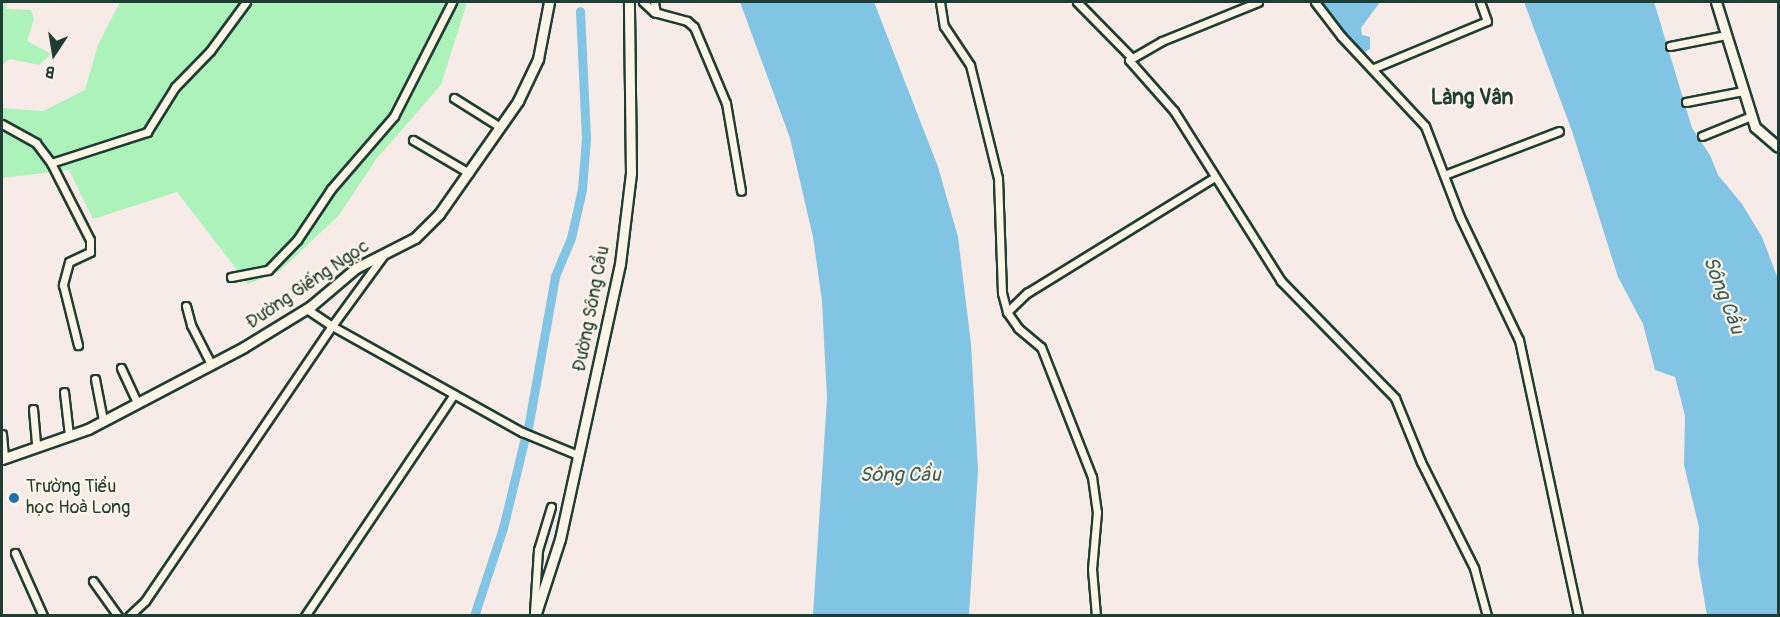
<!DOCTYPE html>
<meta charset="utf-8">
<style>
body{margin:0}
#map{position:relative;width:1780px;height:617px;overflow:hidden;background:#f6ebe7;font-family:Pangolin,sans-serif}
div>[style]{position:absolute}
.green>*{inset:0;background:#adf1bb}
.water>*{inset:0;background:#82c4e3}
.canal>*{height:9px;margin:-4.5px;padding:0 4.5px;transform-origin:4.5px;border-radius:4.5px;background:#82c4e3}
.roads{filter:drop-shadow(2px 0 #1f3d34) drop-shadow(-2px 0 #1f3d34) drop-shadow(0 2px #1f3d34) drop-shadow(0 -2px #1f3d34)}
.street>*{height:7px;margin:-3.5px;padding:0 3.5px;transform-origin:3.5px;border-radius:3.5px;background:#fcf5e5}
.secondary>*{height:9px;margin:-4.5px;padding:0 4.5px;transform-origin:4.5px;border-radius:4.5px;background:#fcf5e5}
.dots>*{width:16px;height:16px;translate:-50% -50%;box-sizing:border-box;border:3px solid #fcf5e5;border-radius:50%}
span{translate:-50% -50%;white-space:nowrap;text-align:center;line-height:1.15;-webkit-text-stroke:4.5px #fcf5e5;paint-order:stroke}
.street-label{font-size:18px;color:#1f3d34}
.poi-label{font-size:18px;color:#1f3d34}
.left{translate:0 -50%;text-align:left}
.water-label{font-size:20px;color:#385f60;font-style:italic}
.quarter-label{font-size:21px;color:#1f3d34;font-weight:700}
.frame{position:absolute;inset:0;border:3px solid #1f3d34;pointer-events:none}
.north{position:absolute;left:24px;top:24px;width:60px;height:60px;-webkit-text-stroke:4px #fcf5e5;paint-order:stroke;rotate:192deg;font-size:16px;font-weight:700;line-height:24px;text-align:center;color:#1f3d34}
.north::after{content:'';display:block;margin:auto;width:21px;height:27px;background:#1f3d34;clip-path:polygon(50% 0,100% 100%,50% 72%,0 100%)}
</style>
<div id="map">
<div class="green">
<i style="clip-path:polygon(2px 2px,7px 2px,6px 9px,31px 10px,34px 19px,27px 41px,51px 54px,39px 65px,10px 59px,2px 65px)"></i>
<i style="clip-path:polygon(120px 2px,467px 2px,441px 85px,377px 158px,339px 215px,281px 270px,248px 284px,177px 192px,93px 219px,69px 170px,2px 178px,2px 108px,43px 111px,85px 90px,98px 45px)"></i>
</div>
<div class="water">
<i style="clip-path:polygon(740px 2px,874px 2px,938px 167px,958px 237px,971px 344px,978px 470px,969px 615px,813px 615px,827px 398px,822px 301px,813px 237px,790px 138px)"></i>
<i style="clip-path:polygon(1321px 2px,1380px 2px,1361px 28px,1362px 35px,1370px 37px,1370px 49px,1365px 52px,1356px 47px)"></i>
<i style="clip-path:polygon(1524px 2px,1654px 2px,1692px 128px,1710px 155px,1718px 175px,1742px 204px,1762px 237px,1778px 279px,1778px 615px,1707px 615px,1698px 563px,1699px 527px,1684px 465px,1685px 416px,1675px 377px,1655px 370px,1643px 324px,1618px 277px,1572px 131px)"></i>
</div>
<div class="canal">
<i style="left:528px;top:428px;width:154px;rotate:-79.9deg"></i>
<i style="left:555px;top:276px;width:41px;rotate:-67.2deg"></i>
<i style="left:571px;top:238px;width:50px;rotate:-77.3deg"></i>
<i style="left:582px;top:189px;width:51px;rotate:-85.5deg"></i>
<i style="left:586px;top:138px;width:127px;rotate:-92.7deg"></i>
<i style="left:474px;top:616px;width:93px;rotate:-71.8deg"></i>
<i style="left:503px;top:528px;width:89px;rotate:-76.4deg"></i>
</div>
<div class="roads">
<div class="street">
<i style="left:643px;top:2px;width:15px;rotate:42deg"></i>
<i style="left:654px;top:12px;width:34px;rotate:15deg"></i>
<i style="left:687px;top:21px;width:9px;rotate:41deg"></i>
<i style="left:694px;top:27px;width:82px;rotate:67.2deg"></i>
<i style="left:726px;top:103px;width:89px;rotate:80.3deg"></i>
<i style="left:654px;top:2px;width:11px;rotate:80deg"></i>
<i style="left:940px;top:2px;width:24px;rotate:81deg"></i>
<i style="left:944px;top:26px;width:47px;rotate:56.3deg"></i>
<i style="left:970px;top:65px;width:116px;rotate:76.1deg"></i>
<i style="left:998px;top:178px;width:115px;rotate:88deg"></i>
<i style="left:1002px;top:293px;width:20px;rotate:75deg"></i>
<i style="left:1007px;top:312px;width:19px;rotate:55deg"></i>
<i style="left:1018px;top:328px;width:30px;rotate:40deg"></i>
<i style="left:1041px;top:347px;width:140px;rotate:68.6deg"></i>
<i style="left:1092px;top:477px;width:35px;rotate:82deg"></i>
<i style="left:1097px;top:512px;width:57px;rotate:95deg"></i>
<i style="left:1092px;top:569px;width:47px;rotate:85.1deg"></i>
<i style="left:1077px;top:2px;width:78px;rotate:45.5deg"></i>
<i style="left:1258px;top:2px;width:104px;rotate:157.9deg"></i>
<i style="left:1162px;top:41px;width:38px;rotate:150deg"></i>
<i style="left:1129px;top:60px;width:68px;rotate:48.6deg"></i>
<i style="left:1174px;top:111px;width:201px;rotate:57.8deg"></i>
<i style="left:1281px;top:281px;width:163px;rotate:45.7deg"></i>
<i style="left:1395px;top:398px;width:69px;rotate:67.9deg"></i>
<i style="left:1421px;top:462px;width:119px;rotate:63.4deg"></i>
<i style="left:1474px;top:568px;width:50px;rotate:74.8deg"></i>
<i style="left:1315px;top:2px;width:43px;rotate:52.6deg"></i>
<i style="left:1341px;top:36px;width:123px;rotate:47deg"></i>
<i style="left:1425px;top:126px;width:97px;rotate:69deg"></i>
<i style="left:1460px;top:217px;width:136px;rotate:64.4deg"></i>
<i style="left:1519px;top:340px;width:282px;rotate:77.9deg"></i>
<i style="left:1670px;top:46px;width:57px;rotate:-11.1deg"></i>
<i style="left:1374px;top:68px;width:122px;rotate:-22.6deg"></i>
<i style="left:1487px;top:21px;width:20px;rotate:-110deg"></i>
<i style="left:454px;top:98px;width:54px;rotate:32.2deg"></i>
<i style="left:1686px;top:102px;width:58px;rotate:-10.9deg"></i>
<i style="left:2px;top:124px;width:39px;rotate:29deg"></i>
<i style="left:36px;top:143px;width:25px;rotate:53deg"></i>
<i style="left:51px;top:163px;width:86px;rotate:63.1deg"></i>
<i style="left:90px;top:240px;width:12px;rotate:90deg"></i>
<i style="left:90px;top:252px;width:23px;rotate:155deg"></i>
<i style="left:69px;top:262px;width:24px;rotate:105deg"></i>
<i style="left:63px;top:285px;width:62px;rotate:76deg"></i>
<i style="left:1702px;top:136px;width:53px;rotate:-22.2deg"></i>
<i style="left:413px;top:140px;width:65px;rotate:30.5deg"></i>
<i style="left:51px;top:163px;width:101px;rotate:-17.9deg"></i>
<i style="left:147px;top:132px;width:53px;rotate:-58.1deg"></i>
<i style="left:175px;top:87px;width:50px;rotate:-45.8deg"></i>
<i style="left:210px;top:51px;width:61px;rotate:-53.7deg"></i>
<i style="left:1444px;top:175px;width:123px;rotate:-20.9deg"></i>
<i style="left:383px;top:256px;width:87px;rotate:126.1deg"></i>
<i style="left:332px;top:326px;width:218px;rotate:29.2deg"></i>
<i style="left:522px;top:432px;width:61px;rotate:22.3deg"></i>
<i style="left:231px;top:277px;width:38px;rotate:-11deg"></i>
<i style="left:268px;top:270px;width:42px;rotate:-46deg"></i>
<i style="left:297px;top:240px;width:61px;rotate:-56.3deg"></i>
<i style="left:331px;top:189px;width:96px;rotate:-49.2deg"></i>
<i style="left:394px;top:116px;width:128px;rotate:-63deg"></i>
<i style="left:186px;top:306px;width:20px;rotate:75deg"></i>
<i style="left:191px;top:325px;width:44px;rotate:62.9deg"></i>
<i style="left:1007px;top:312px;width:28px;rotate:-44deg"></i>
<i style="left:1027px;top:293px;width:221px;rotate:-31.7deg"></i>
<i style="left:121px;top:368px;width:38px;rotate:65deg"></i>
<i style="left:95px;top:379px;width:42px;rotate:79deg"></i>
<i style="left:64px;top:392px;width:43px;rotate:83.4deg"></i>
<i style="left:33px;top:409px;width:38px;rotate:85deg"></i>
<i style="left:2px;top:434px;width:24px;rotate:85deg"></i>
<i style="left:15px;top:553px;width:69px;rotate:66deg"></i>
<i style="left:93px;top:581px;width:43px;rotate:54.5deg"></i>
<i style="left:534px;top:613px;width:63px;rotate:-86.4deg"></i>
<i style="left:538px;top:550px;width:45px;rotate:-73.2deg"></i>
<i style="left:129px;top:616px;width:22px;rotate:-43deg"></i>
<i style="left:145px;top:601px;width:333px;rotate:-55.8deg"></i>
<i style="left:332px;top:326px;width:30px;rotate:-146deg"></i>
<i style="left:305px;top:616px;width:267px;rotate:-56.1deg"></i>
</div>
<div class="secondary">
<i style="left:1716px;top:2px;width:131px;rotate:72.7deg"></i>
<i style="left:1755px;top:127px;width:30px;rotate:41deg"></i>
<i style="left:2px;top:459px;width:91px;rotate:-19.2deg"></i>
<i style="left:88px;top:429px;width:176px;rotate:-27.7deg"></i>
<i style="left:244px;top:347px;width:79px;rotate:-31.5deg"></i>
<i style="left:311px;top:306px;width:59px;rotate:-40.2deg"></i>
<i style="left:356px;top:268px;width:66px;rotate:-27deg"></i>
<i style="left:415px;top:238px;width:34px;rotate:-45deg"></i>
<i style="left:439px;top:214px;width:138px;rotate:-55deg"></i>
<i style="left:518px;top:101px;width:47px;rotate:-64.5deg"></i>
<i style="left:538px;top:59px;width:58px;rotate:-79.1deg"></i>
<i style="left:535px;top:616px;width:81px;rotate:-72deg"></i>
<i style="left:560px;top:539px;width:281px;rotate:-77.7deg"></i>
<i style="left:620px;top:264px;width:92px;rotate:-83.1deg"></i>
<i style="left:631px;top:173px;width:171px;rotate:-90.7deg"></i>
</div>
</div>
<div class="dots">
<i style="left:14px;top:498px;background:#1f6fb2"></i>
</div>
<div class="street-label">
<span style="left:308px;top:285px;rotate:-34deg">Đường Giếng Ngọc</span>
<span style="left:592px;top:309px;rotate:-79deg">Đường Sông Cầu</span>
</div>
<div class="poi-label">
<span class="left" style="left:26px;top:498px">Trường Tiểu<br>học Hoà Long</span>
</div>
<div class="water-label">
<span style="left:1724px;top:295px;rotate:69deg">Sông Cầu</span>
<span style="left:900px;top:474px">Sông Cầu</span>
</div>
<div class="quarter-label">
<span style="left:1472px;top:98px">Làng Vân</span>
</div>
<div class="frame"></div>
<div class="north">B</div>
</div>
